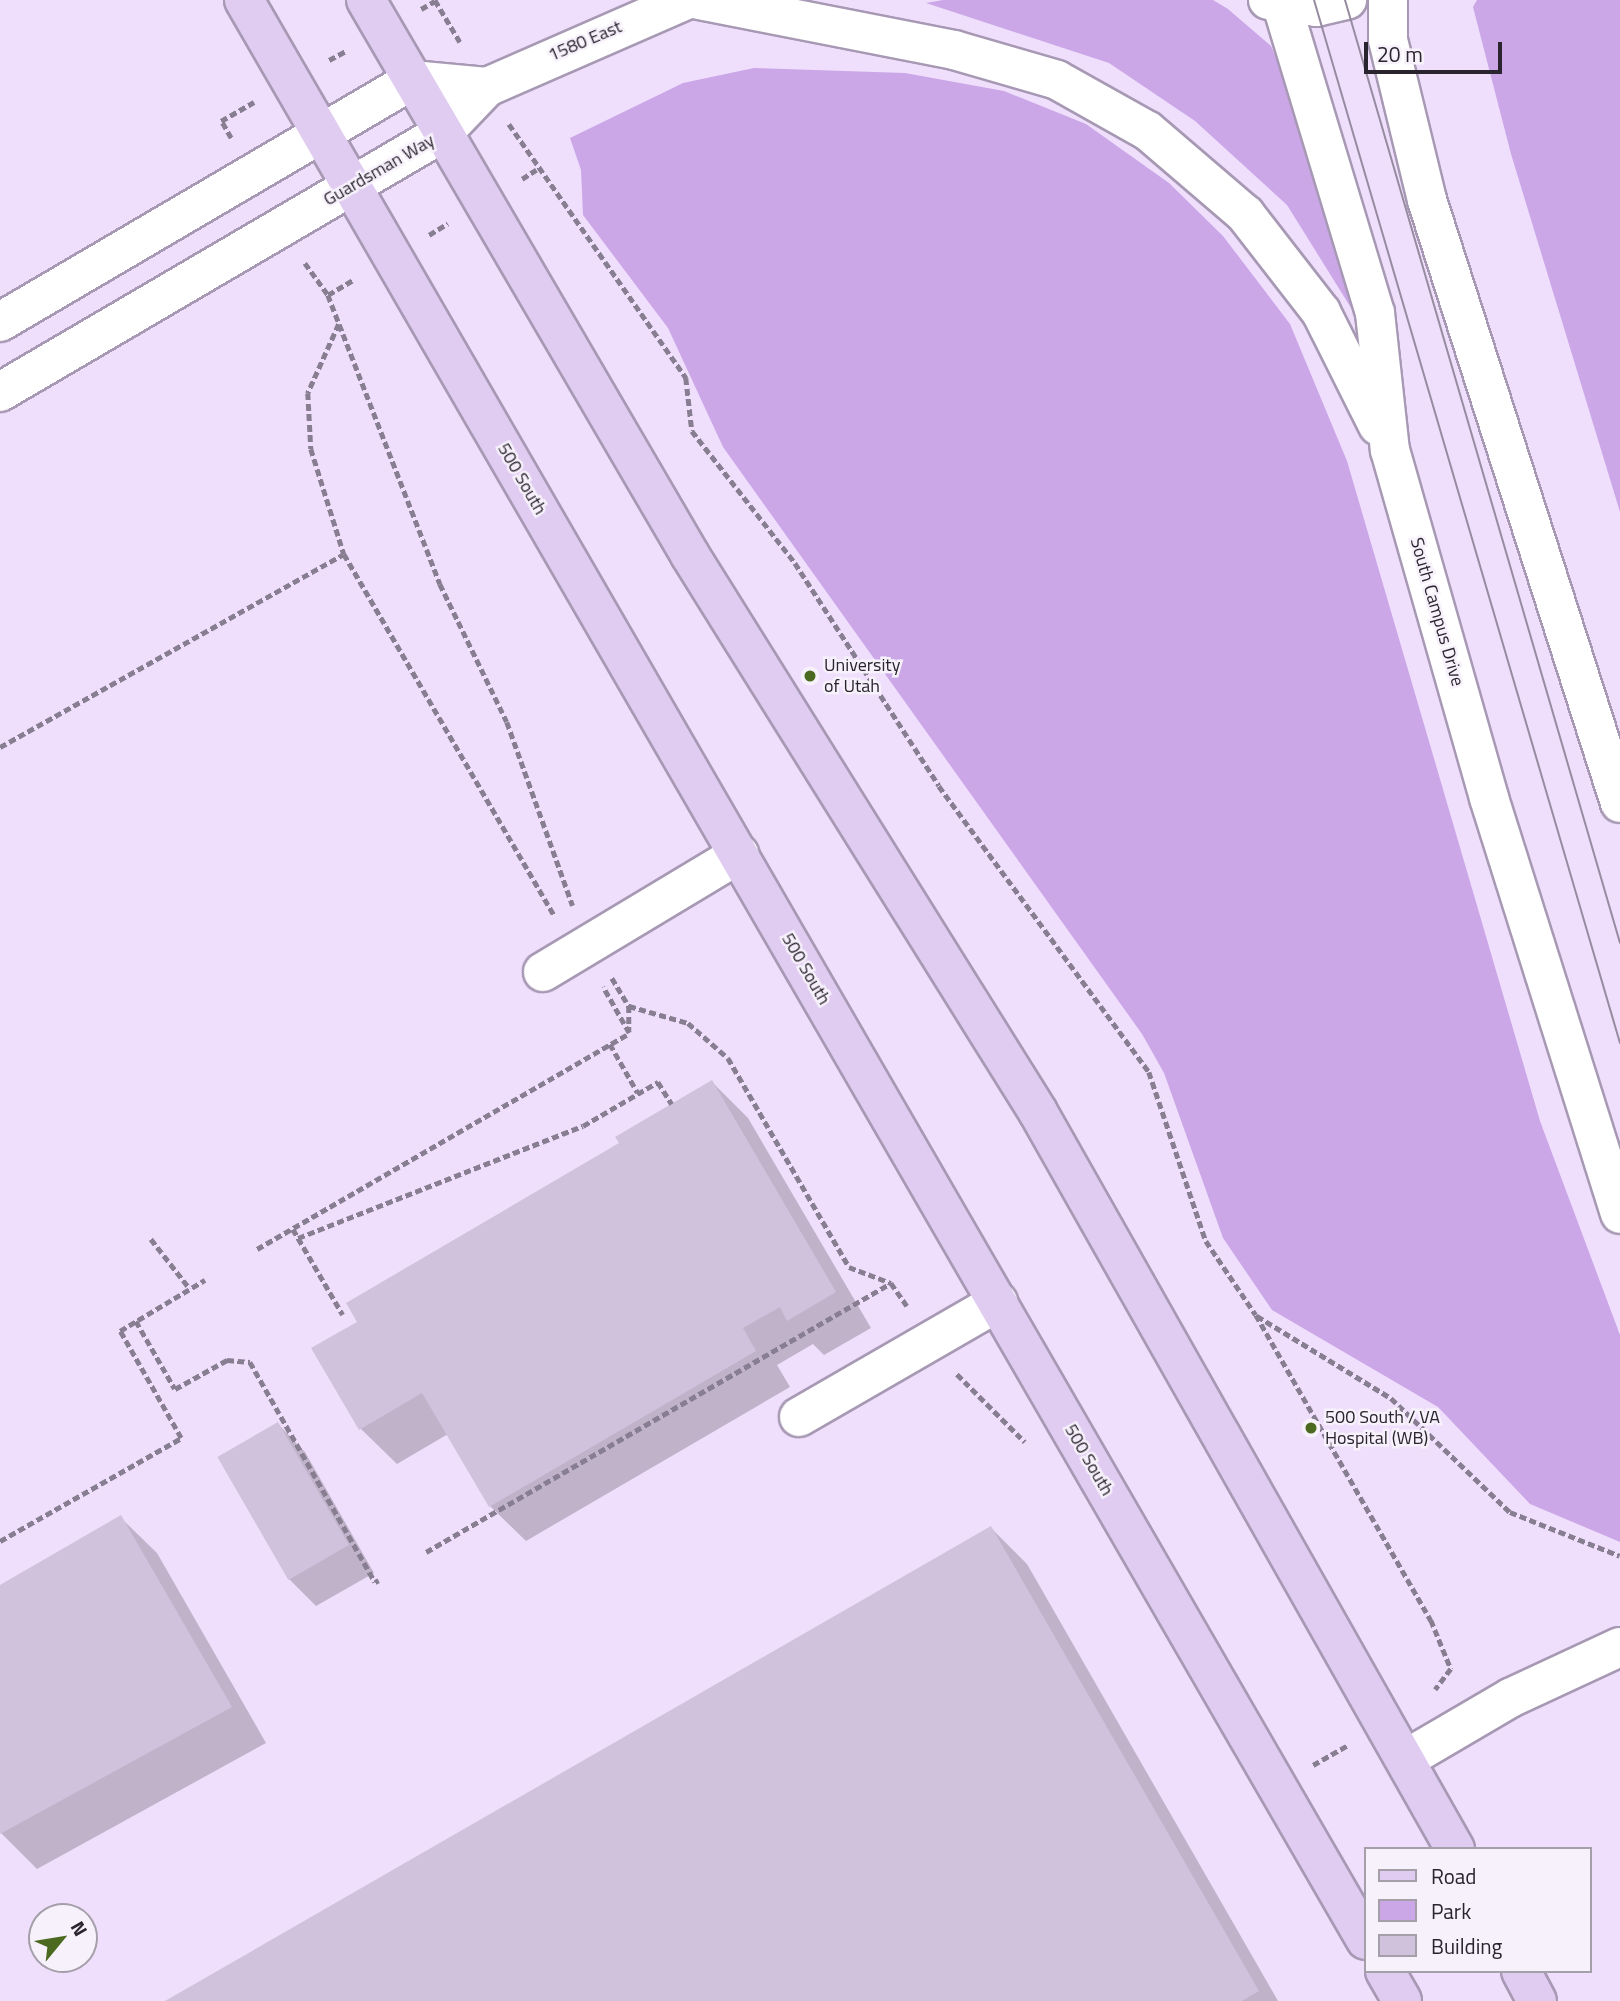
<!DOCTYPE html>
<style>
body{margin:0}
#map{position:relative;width:1620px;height:2001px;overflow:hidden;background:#efdffc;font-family:"Titillium Web",sans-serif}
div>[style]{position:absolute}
.green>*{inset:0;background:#cba7e8}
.shadow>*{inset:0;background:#0003}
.building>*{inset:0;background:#d0c1dd;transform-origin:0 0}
.path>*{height:4.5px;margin-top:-2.25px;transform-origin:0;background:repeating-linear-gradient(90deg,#887e91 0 7px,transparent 0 10.5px)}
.roads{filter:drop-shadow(2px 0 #a799b4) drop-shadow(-2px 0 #a799b4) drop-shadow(0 2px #a799b4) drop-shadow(0 -2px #a799b4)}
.minor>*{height:38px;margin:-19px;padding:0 19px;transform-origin:19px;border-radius:19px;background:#fff}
.major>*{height:38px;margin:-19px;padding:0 19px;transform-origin:19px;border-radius:19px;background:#e0cbf1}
.tram>*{height:2px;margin:-1px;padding:0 1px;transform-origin:1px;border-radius:1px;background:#968b9f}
.dots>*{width:19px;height:19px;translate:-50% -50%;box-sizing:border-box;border:4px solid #f7f1fc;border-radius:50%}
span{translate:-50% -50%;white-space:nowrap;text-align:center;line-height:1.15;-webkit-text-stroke:5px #f7f1fc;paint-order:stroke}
.street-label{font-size:18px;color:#29242e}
.poi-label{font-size:18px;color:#29242e}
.left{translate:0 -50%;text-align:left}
.legend{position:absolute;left:1364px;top:1847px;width:228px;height:126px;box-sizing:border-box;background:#f7f1fc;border:2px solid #a59faa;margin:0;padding:9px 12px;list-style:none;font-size:21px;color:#29242e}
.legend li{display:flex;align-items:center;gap:14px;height:35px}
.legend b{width:35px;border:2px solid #a59faa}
.north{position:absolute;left:28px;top:1903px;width:70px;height:70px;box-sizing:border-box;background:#f7f1fc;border:2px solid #a59faa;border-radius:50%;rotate:60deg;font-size:19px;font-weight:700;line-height:28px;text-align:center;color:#29242e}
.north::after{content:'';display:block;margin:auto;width:24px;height:32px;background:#4b6a1f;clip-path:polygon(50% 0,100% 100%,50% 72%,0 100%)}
.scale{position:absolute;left:1364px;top:42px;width:138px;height:32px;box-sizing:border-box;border:4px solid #29242e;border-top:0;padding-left:9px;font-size:21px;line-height:24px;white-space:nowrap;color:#29242e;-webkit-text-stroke:5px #f7f1fc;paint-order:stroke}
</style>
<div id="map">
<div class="green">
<i style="clip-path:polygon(943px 0,1213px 0,1228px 9px,1271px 46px,1289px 87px,1353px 311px,1287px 205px,1195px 121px,1109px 63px,926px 3px)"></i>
<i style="clip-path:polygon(1477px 0,1620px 0,1620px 512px,1511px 154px,1473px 7px)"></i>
<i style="clip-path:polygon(754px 68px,905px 73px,1004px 91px,1086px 124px,1169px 183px,1223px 236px,1290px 324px,1347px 461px,1540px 1121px,1620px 1335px,1620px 1542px,1530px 1504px,1438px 1407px,1272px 1310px,1223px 1238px,1164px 1073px,1142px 1034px,723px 447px,668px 328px,583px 215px,581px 170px,570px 138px,683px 83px)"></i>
</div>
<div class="shadow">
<i style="clip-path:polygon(712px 1082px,748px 1118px,871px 1328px,824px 1355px,813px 1344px,777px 1365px,790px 1387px,526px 1541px,490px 1506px,448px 1434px,397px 1464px,361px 1429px,359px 1323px)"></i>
<i style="clip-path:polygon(278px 1424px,305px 1452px,374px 1573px,316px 1606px,288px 1578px)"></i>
<i style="clip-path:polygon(121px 1518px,157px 1553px,266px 1743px,37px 1869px,0 1832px,0 1587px)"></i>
<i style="clip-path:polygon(991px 1528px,1027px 1564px,1278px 2001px,168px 2001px)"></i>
</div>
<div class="building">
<i style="clip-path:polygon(712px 1080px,836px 1292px,787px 1321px,780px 1307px,743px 1328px,756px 1351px,489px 1507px,422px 1393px,359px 1430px,311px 1348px,357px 1322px,346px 1303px,619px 1143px,615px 1137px)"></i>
<i style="left:278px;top:1422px;width:142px;height:70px;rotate:60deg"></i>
<i style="clip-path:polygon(121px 1515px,232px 1707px,0 1834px,0 1585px)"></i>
<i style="clip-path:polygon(991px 1526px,1259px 1991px,1242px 2001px,165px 2001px)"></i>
</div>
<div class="path">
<i style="left:435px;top:0;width:49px;rotate:59.2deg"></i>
<i style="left:421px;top:9px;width:16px;rotate:-30deg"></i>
<i style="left:329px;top:60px;width:19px;rotate:-28deg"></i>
<i style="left:509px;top:124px;width:310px;rotate:55.1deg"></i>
<i style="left:686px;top:378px;width:53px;rotate:83.5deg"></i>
<i style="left:692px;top:431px;width:167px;rotate:52deg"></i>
<i style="left:795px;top:563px;width:265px;rotate:57.1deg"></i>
<i style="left:939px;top:786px;width:355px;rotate:53.7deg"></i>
<i style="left:1149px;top:1072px;width:178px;rotate:71.4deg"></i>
<i style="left:1206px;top:1241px;width:89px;rotate:56deg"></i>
<i style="left:1256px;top:1315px;width:352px;rotate:60.2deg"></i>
<i style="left:1431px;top:1620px;width:53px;rotate:67.8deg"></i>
<i style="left:1451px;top:1669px;width:26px;rotate:127deg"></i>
<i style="left:231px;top:138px;width:20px;rotate:-120deg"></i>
<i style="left:221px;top:121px;width:38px;rotate:-30deg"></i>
<i style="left:522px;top:179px;width:17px;rotate:-33deg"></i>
<i style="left:429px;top:235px;width:22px;rotate:-32deg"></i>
<i style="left:305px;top:263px;width:39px;rotate:54deg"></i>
<i style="left:328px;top:295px;width:310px;rotate:68.8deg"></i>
<i style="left:440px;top:584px;width:153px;rotate:64.1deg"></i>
<i style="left:507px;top:722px;width:195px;rotate:70.3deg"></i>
<i style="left:328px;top:295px;width:31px;rotate:-31deg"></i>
<i style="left:339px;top:324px;width:76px;rotate:114.2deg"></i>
<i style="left:308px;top:393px;width:56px;rotate:86.9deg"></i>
<i style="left:311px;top:449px;width:110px;rotate:72.6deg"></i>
<i style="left:344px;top:554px;width:418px;rotate:59.8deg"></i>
<i style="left:0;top:747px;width:394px;rotate:-29.3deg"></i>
<i style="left:612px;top:978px;width:33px;rotate:59deg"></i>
<i style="left:629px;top:1006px;width:61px;rotate:16.1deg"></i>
<i style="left:688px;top:1023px;width:53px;rotate:41.2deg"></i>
<i style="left:728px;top:1058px;width:241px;rotate:59.9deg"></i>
<i style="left:849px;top:1267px;width:45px;rotate:20.9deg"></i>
<i style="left:891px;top:1283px;width:28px;rotate:55deg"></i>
<i style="left:629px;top:1006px;width:26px;rotate:90deg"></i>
<i style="left:610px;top:1044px;width:56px;rotate:60.3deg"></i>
<i style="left:293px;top:1229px;width:99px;rotate:59.8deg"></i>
<i style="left:298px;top:1238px;width:306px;rotate:-21.5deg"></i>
<i style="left:583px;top:1126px;width:87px;rotate:-30.4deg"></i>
<i style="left:658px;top:1082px;width:26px;rotate:58deg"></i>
<i style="left:151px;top:1239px;width:63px;rotate:52deg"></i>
<i style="left:257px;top:1249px;width:430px;rotate:-30.1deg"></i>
<i style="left:629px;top:1033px;width:53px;rotate:-119.5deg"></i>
<i style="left:1257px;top:1316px;width:157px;rotate:31.5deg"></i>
<i style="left:1391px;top:1398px;width:165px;rotate:43.8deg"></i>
<i style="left:1510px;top:1512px;width:118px;rotate:21.8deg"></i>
<i style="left:136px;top:1321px;width:78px;rotate:60.2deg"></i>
<i style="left:175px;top:1389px;width:60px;rotate:-29.1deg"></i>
<i style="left:227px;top:1360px;width:23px;rotate:5deg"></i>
<i style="left:250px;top:1362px;width:253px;rotate:60.4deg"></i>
<i style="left:375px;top:1582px;width:4px;rotate:-27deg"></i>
<i style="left:957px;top:1374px;width:96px;rotate:45deg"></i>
<i style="left:0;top:1541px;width:208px;rotate:-29.6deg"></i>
<i style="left:181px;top:1438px;width:123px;rotate:-119.7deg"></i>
<i style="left:120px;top:1331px;width:99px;rotate:-31deg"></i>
<i style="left:426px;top:1552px;width:537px;rotate:-30.05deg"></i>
<i style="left:1313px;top:1765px;width:40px;rotate:-29.7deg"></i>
</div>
<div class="roads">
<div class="minor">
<i style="left:699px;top:0;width:260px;rotate:11.1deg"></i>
<i style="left:954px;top:50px;width:107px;rotate:16.2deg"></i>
<i style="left:1057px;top:80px;width:104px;rotate:29.3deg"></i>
<i style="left:1148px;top:131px;width:128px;rotate:40.6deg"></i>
<i style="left:1245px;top:214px;width:124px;rotate:52.2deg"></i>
<i style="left:1321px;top:312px;width:127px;rotate:63.4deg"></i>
<i style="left:1268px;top:0;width:49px;rotate:8.3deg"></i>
<i style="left:1316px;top:7px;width:32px;rotate:-13deg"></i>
<i style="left:1388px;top:0;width:40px;rotate:90deg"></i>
<i style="left:1388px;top:40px;width:165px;rotate:76.3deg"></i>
<i style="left:1427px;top:200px;width:633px;rotate:72.25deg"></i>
<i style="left:1282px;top:5px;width:322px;rotate:73.2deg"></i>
<i style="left:1375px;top:313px;width:138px;rotate:83.8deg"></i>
<i style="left:1390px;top:450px;width:362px;rotate:74.1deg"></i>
<i style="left:1489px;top:798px;width:436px;rotate:72.5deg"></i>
<i style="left:0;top:322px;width:478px;rotate:-30.4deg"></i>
<i style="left:412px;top:80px;width:75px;rotate:5.3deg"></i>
<i style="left:0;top:392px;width:515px;rotate:-30.35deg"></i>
<i style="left:444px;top:132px;width:62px;rotate:-46.3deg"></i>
<i style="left:487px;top:87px;width:217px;rotate:-23.6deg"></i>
<i style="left:543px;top:972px;width:229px;rotate:-31deg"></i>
<i style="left:799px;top:1417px;width:230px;rotate:-30deg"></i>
<i style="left:1406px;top:1759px;width:121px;rotate:-30.4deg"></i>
<i style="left:1510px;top:1698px;width:121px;rotate:-24.9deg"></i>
</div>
<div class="major">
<i style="left:244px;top:0;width:2241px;rotate:59.96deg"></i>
<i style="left:366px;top:0;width:643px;rotate:59.72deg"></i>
<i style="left:690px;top:555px;width:657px;rotate:58deg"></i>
<i style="left:1038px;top:1112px;width:847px;rotate:60.5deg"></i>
<i style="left:1385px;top:1971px;width:34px;rotate:60deg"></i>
<i style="left:1521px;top:1971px;width:34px;rotate:62deg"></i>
</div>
</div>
<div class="tram">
<i style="left:1314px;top:0;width:1087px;rotate:73.65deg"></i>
<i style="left:1345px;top:0;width:982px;rotate:73.74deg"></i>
</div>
<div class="dots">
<i style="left:810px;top:676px;background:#4b6a1f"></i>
<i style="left:1311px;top:1428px;background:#4b6a1f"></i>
</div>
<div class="street-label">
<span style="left:585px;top:41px;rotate:-23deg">1580 East</span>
<span style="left:379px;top:170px;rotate:-30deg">Guardsman Way</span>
<span style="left:522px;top:479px;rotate:60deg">500 South</span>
<span style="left:1437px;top:612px;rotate:74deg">South Campus Drive</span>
<span style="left:806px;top:969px;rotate:60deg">500 South</span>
<span style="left:1089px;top:1460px;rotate:60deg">500 South</span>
</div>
<div class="poi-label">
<span class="left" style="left:824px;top:676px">University<br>of Utah</span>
<span class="left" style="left:1325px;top:1428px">500 South / VA<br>Hospital (WB)</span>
</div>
<ul class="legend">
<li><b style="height:9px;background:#e0cbf1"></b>Road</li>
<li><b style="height:19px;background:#cba7e8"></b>Park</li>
<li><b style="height:19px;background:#d0c1dd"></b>Building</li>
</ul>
<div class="north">N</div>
<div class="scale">20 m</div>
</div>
